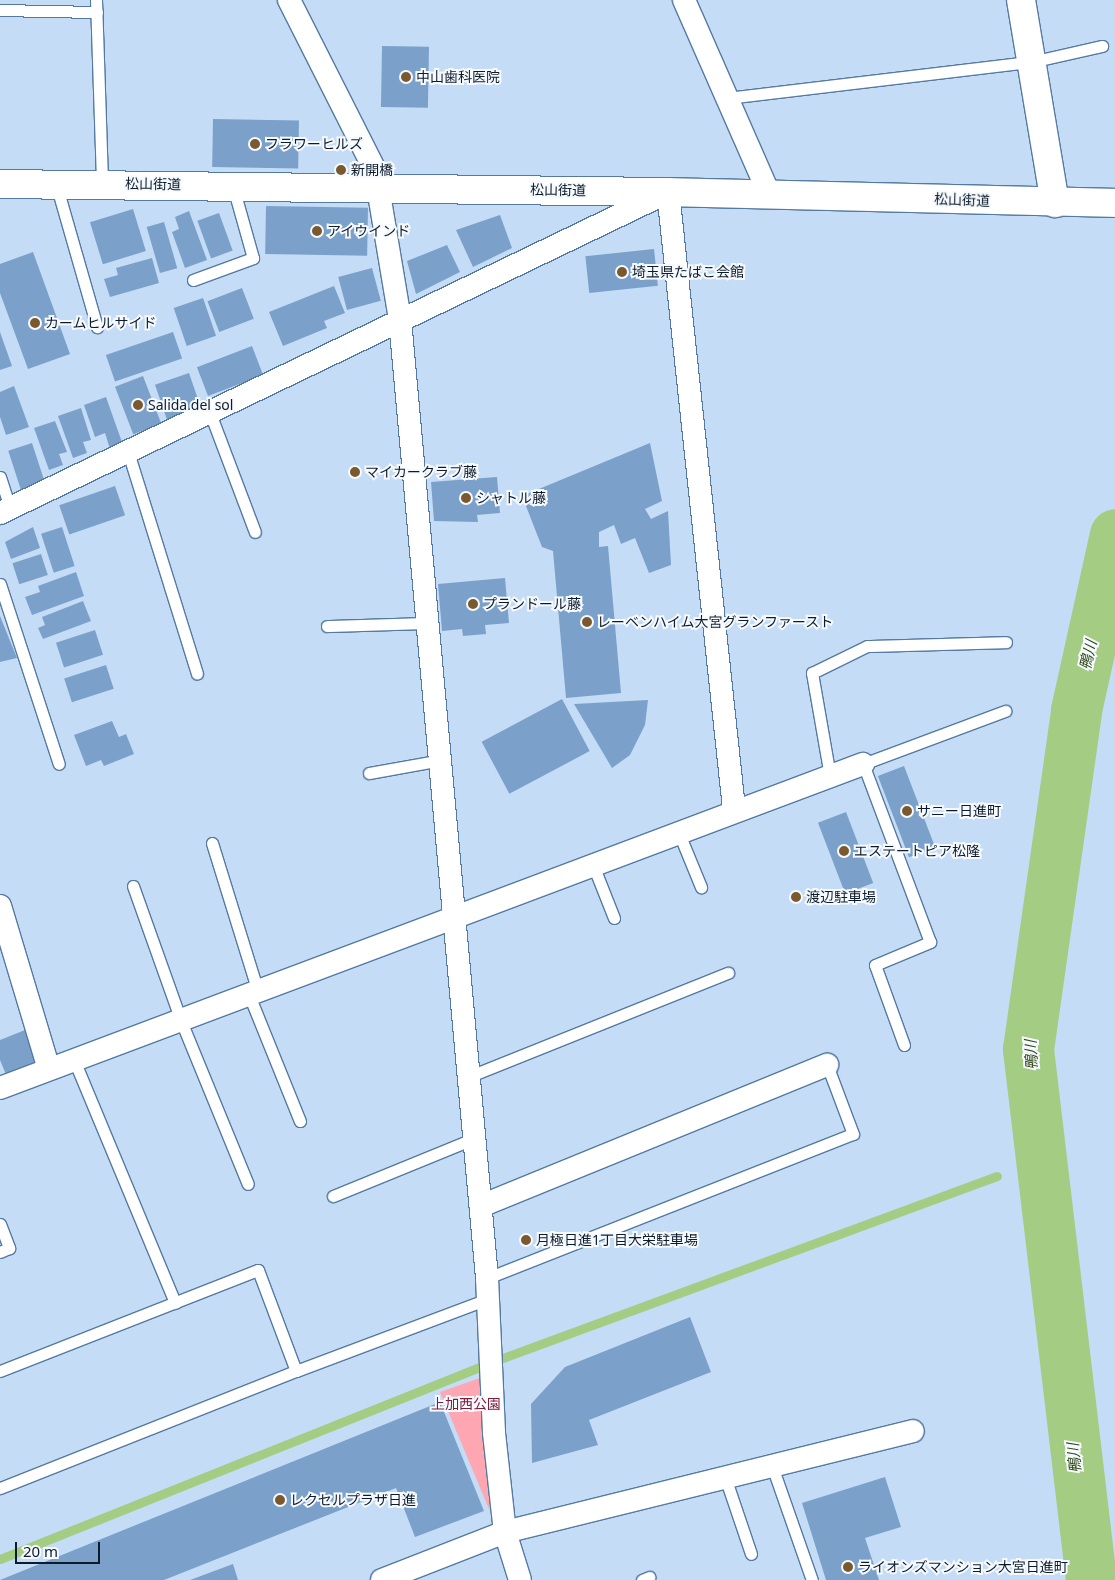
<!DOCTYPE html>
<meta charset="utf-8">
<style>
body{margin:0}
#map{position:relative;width:1115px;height:1580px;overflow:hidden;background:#c4dcf6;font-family:"Noto Sans","Noto Sans JP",sans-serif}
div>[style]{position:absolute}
.green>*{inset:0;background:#fea7b2}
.stream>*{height:9px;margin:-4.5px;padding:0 4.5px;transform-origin:4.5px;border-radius:4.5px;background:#a5cc83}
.river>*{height:51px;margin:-25.5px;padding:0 25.5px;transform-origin:25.5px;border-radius:25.5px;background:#a5cc83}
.building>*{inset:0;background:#7ba1ca;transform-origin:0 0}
.roads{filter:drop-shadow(1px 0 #557aa1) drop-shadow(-1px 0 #557aa1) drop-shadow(0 1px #557aa1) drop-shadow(0 -1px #557aa1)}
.service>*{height:11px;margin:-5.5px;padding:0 5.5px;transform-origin:5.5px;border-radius:5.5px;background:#fff}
.minor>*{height:22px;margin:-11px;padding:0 11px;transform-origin:11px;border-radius:11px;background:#fff}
.tertiary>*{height:28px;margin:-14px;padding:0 14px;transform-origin:14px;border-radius:14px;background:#fff}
.secondary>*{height:28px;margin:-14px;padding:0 14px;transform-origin:14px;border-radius:14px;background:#fff}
.dots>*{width:14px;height:14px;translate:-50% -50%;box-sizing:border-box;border:2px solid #f6faff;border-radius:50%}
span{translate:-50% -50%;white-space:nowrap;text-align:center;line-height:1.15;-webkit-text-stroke:4px #f6faff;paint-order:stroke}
.poi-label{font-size:14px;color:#0d1c2b}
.left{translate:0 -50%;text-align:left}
.street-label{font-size:14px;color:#0d1c2b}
.park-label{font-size:14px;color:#811c36}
.water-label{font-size:15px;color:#304815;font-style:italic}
.scale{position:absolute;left:15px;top:1542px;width:85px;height:22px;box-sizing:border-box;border:2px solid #0d1c2b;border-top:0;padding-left:6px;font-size:15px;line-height:18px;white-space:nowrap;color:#0d1c2b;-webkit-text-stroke:4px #f6faff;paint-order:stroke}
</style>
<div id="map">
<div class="green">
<i style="clip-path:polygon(483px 1377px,496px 1507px,489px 1509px,440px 1392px)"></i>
</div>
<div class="stream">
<i style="left:0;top:1559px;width:530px;rotate:-21.82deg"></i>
<i style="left:492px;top:1362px;width:538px;rotate:-20.22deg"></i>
</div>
<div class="river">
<i style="left:1091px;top:1580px;width:535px;rotate:-96.77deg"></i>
<i style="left:1028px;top:1049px;width:342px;rotate:-81.9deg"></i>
<i style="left:1076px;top:710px;width:180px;rotate:-77.5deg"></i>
</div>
<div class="building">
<i style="left:382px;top:46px;width:47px;height:61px;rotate:1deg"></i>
<i style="left:213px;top:119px;width:86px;height:48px;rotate:1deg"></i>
<i style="left:266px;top:206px;width:102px;height:48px;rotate:1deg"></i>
<i style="left:133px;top:209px;width:44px;height:45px;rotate:73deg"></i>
<i style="clip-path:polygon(189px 211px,207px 260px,185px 268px,172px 232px,179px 229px,175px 217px)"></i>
<i style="left:219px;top:213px;width:40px;height:23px;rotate:70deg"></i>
<i style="clip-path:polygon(500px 215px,512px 248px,473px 267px,456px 230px)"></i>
<i style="left:164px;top:222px;width:48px;height:18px;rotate:74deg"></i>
<i style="clip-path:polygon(447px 245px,460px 272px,416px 294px,407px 261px)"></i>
<i style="left:654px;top:249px;width:37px;height:69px;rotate:84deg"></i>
<i style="clip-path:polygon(33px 252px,70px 354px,28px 369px,0 293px,0 264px)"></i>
<i style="clip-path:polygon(152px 258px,159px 283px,110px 297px,104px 279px,118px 275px,116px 268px)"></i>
<i style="left:372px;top:268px;width:34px;height:35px;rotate:75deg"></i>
<i style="clip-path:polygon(334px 286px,345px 313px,324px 321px,327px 328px,283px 346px,269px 312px)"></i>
<i style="left:242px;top:288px;width:33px;height:37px;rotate:69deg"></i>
<i style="left:203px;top:298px;width:40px;height:31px;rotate:71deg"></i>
<i style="clip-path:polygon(0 332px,12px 366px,0 370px)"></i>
<i style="left:173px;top:332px;width:28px;height:71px;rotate:71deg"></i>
<i style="left:252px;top:346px;width:31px;height:59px;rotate:69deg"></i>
<i style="left:189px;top:373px;width:40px;height:36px;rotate:71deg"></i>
<i style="left:143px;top:376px;width:51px;height:30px;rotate:69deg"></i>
<i style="clip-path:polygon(14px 386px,29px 427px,6px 435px,0 417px,0 392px)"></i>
<i style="clip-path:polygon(106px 397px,123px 445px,110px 449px,105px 433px,95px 437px,84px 405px)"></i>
<i style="clip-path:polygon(81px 408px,91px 440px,83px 442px,87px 453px,73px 458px,58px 416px)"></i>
<i style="clip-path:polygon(55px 421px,67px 452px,59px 454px,63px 465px,49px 470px,34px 428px)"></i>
<i style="left:32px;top:443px;width:44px;height:25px;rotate:72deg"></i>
<i style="clip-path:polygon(650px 443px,662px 501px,645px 509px,651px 519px,668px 511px,671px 565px,649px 573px,635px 538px,621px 544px,614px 525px,599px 532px,599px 547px,608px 546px,621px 693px,566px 698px,553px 551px,542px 547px,522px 496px)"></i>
<i style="clip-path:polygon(497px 477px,500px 513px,477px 515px,478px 522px,434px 521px,431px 482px)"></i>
<i style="left:115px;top:486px;width:31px;height:59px;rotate:71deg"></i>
<i style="clip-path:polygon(33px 527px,40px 548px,11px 559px,5px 542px)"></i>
<i style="left:62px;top:527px;width:41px;height:22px;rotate:72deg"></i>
<i style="left:41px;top:554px;width:22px;height:30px;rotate:72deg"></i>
<i style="clip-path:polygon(76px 572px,84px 596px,32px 615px,25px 597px,40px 592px,38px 586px)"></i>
<i style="clip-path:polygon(505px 578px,509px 623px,485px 625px,486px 634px,463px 636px,462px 629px,442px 631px,438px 584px)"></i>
<i style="clip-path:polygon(83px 601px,91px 621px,43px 639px,38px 628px,45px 625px,42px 617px)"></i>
<i style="clip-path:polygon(0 616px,17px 658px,0 662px)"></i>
<i style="left:95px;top:630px;width:26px;height:41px;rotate:72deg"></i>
<i style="left:106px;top:665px;width:25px;height:44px;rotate:72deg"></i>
<i style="left:562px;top:699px;width:59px;height:91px;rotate:62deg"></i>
<i style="clip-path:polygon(648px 700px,645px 725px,630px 755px,612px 768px,574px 704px)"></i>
<i style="clip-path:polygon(112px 721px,119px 737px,126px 734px,134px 754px,104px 766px,101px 760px,86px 766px,74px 735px)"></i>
<i style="left:904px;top:766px;width:87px;height:28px;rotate:69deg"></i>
<i style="left:846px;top:812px;width:76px;height:30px;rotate:69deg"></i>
<i style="clip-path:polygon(25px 1030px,39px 1064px,7px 1077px,0 1060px,0 1040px)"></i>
<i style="clip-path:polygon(690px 1317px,711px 1372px,589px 1420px,598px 1445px,532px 1463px,531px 1404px,565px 1367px)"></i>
<i style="clip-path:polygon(440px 1402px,484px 1511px,415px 1537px,396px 1488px,164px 1580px,0 1580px)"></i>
<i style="clip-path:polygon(885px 1477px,901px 1527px,865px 1538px,879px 1580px,826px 1580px,802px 1503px)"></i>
<i style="clip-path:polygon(233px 1564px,238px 1580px,190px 1580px)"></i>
</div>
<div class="roads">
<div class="service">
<i style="left:96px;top:0;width:184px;rotate:88.1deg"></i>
<i style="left:0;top:10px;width:97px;rotate:1.2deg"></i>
<i style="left:727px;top:98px;width:306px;rotate:-6.8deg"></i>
<i style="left:1031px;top:62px;width:73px;rotate:-12.7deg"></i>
<i style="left:56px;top:184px;width:149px;rotate:74deg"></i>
<i style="left:193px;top:280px;width:64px;rotate:-20.1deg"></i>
<i style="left:253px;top:258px;width:74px;rotate:-105.7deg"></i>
<i style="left:210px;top:413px;width:127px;rotate:69.3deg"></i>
<i style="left:128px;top:452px;width:232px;rotate:72.7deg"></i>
<i style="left:0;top:477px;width:33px;rotate:72deg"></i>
<i style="left:0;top:584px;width:189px;rotate:71.9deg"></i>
<i style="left:327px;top:626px;width:101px;rotate:-1.7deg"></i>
<i style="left:369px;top:773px;width:73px;rotate:-10.2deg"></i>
<i style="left:830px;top:776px;width:105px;rotate:-99.9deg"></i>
<i style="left:812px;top:673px;width:61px;rotate:-26.1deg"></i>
<i style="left:867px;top:646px;width:139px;rotate:-1.6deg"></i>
<i style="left:678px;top:831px;width:61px;rotate:67.7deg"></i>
<i style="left:212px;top:843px;width:156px;rotate:72.8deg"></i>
<i style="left:593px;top:865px;width:57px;rotate:68.4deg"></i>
<i style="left:133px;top:886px;width:143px;rotate:70.4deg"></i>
<i style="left:181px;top:1021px;width:176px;rotate:67.7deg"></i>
<i style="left:249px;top:995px;width:136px;rotate:68deg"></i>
<i style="left:904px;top:1045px;width:85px;rotate:-109.9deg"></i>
<i style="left:875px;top:965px;width:60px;rotate:-22.7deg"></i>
<i style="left:930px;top:942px;width:190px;rotate:-110.6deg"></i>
<i style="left:863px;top:764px;width:152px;rotate:-20.5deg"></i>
<i style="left:74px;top:1060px;width:263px;rotate:67.4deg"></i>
<i style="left:470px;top:1076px;width:278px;rotate:-21.8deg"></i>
<i style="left:333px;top:1196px;width:153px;rotate:-22.2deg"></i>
<i style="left:0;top:1224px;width:26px;rotate:69deg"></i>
<i style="left:9px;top:1248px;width:10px;rotate:156deg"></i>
<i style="left:487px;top:1278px;width:393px;rotate:-21.5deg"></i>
<i style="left:853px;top:1134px;width:74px;rotate:-110.6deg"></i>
<i style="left:0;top:1371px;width:277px;rotate:-21.4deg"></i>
<i style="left:258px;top:1270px;width:108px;rotate:69.4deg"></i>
<i style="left:296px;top:1371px;width:205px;rotate:-20.6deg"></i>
<i style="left:772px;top:1466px;width:121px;rotate:70.7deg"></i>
<i style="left:725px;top:1477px;width:81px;rotate:71.3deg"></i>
<i style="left:0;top:1488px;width:318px;rotate:-21.6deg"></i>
<i style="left:642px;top:1580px;width:8px;rotate:-23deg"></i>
</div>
<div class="minor">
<i style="left:289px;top:0;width:191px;rotate:63.2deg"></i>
<i style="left:375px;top:170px;width:152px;rotate:80.5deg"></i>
<i style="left:400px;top:320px;width:962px;rotate:84.81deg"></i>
<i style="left:487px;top:1278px;width:155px;rotate:87.4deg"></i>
<i style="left:494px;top:1433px;width:100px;rotate:83.7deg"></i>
<i style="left:505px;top:1532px;width:50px;rotate:72.6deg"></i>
<i style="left:684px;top:0;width:212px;rotate:66.3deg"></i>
<i style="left:0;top:513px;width:741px;rotate:-25.67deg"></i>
<i style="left:668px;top:192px;width:621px;rotate:83.89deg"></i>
<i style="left:0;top:906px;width:170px;rotate:73.3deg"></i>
<i style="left:0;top:1088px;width:922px;rotate:-20.58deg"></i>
<i style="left:481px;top:1206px;width:374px;rotate:-22.2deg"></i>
<i style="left:382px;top:1580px;width:132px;rotate:-21.3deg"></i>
<i style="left:505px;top:1532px;width:420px;rotate:-13.9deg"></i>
</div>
<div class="tertiary">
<i style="left:1021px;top:0;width:206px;rotate:80.5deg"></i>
</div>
<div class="secondary">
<i style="left:0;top:184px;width:668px;rotate:0.69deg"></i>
<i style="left:668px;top:192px;width:447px;rotate:1.4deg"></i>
</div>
</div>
<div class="dots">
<i style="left:406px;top:77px;background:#7a592f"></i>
<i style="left:255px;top:144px;background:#7a592f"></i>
<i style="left:341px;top:170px;background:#7a592f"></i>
<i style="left:317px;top:231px;background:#7a592f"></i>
<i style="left:622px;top:272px;background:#7a592f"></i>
<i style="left:35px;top:323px;background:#7a592f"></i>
<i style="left:138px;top:405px;background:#7a592f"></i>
<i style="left:355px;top:472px;background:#7a592f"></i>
<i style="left:466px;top:498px;background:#7a592f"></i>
<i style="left:473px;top:604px;background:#7a592f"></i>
<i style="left:587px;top:622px;background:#7a592f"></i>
<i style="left:907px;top:811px;background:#7a592f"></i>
<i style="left:844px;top:851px;background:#7a592f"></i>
<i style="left:796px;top:897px;background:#7a592f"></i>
<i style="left:526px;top:1240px;background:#7a592f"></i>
<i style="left:280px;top:1500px;background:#7a592f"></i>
<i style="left:848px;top:1567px;background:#7a592f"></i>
</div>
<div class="poi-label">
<span class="left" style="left:416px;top:77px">中山歯科医院</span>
<span class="left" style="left:265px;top:144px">フラワーヒルズ</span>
<span class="left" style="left:351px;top:170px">新開橋</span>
<span class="left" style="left:327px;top:231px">アイウインド</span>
<span class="left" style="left:632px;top:272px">埼玉県たばこ会館</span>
<span class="left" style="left:45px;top:323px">カームヒルサイド</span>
<span class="left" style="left:148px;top:405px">Salida del sol</span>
<span class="left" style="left:365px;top:472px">マイカークラブ藤</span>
<span class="left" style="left:476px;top:498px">シャトル藤</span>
<span class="left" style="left:483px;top:604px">プランドール藤</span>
<span class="left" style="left:597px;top:622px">レーベンハイム大宮グランファースト</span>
<span class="left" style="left:917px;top:811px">サニー日進町</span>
<span class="left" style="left:854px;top:851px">エステートピア松隆</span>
<span class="left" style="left:806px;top:897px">渡辺駐車場</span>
<span class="left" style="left:536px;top:1240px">月極日進1丁目大栄駐車場</span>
<span class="left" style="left:290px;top:1500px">レクセルプラザ日進</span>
<span class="left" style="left:858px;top:1567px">ライオンズマンション大宮日進町</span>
</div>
<div class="street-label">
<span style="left:153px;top:184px;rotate:1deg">松山街道</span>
<span style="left:558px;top:190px;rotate:1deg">松山街道</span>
<span style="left:962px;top:200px;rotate:2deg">松山街道</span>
</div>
<div class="park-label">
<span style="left:466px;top:1404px">上加西公園</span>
</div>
<div class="water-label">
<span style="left:1088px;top:655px;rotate:-77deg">鴨川</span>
<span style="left:1031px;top:1055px;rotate:-92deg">鴨川</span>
<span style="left:1074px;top:1458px;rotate:-95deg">鴨川</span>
</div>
<div class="scale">20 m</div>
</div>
